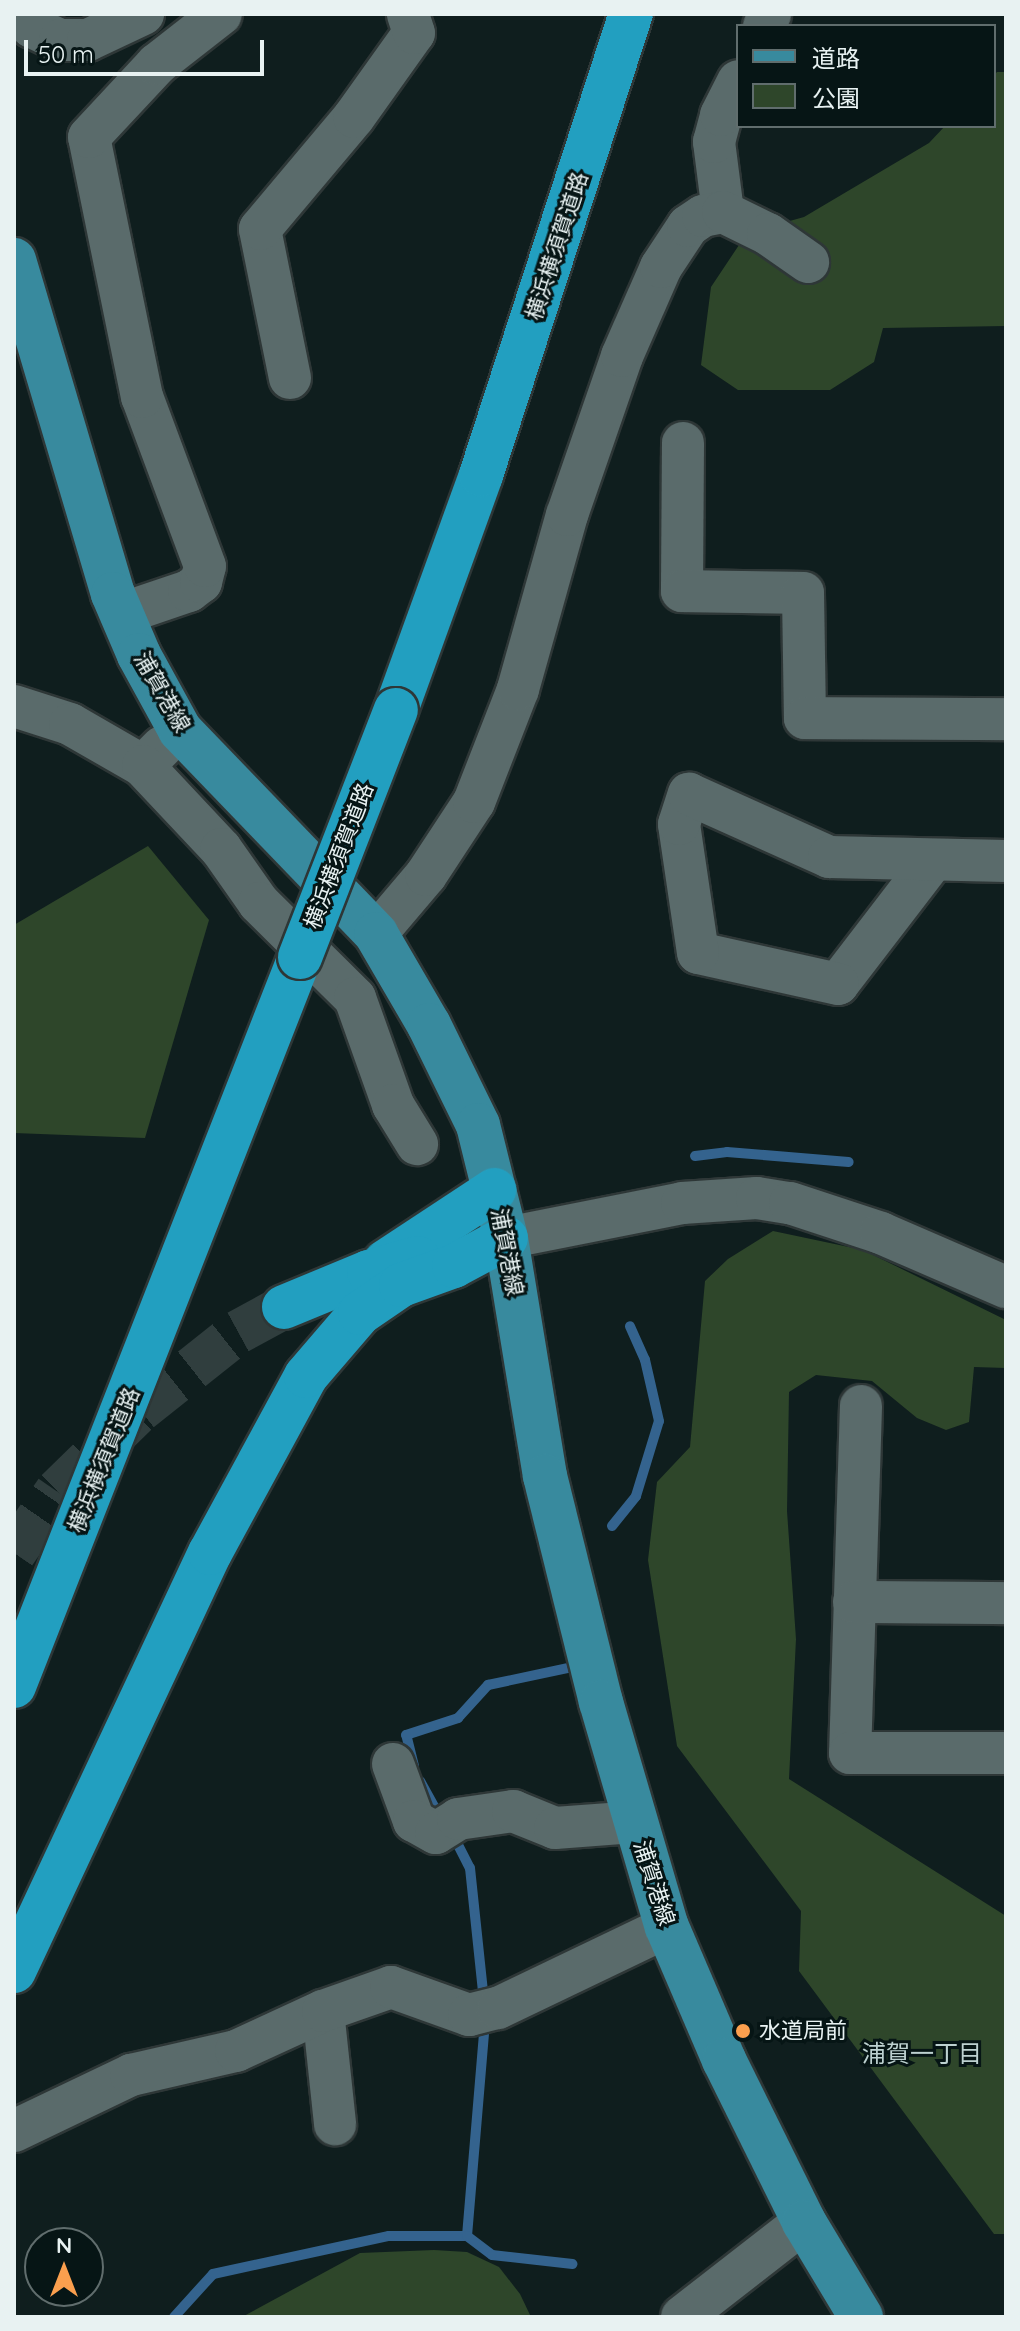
<!DOCTYPE html>
<meta charset="utf-8">
<style>
body{margin:0}
#map{position:relative;width:1020px;height:2331px;overflow:hidden;background:#0f1e1e;font-family:Quicksand,"Noto Sans JP",sans-serif}
div>[style]{position:absolute}
.green>*{inset:0;background:#2e462a}
.stream>*{height:10px;margin:-5px;padding:0 5px;transform-origin:5px;border-radius:5px;background:#34638e}
.highway-tunnel>*{height:44px;margin-top:-22px;transform-origin:0;background:repeating-linear-gradient(90deg,#303e3e 0 44px,transparent 0 66px)}
.roads{filter:drop-shadow(2px 0 #2e3737) drop-shadow(-2px 0 #2e3737) drop-shadow(0 2px #2e3737) drop-shadow(0 -2px #2e3737)}
.minor>*{height:42px;margin:-21px;padding:0 21px;transform-origin:21px;border-radius:21px;background:#5a6b6b}
.major>*{height:44px;margin:-22px;padding:0 22px;transform-origin:22px;border-radius:22px;background:#388a9e}
.highway>*{height:44px;margin:-22px;padding:0 22px;transform-origin:22px;border-radius:22px;background:#229fc0}
.bridges{filter:drop-shadow(2px 0 #2e3737) drop-shadow(-2px 0 #2e3737) drop-shadow(0 2px #2e3737) drop-shadow(0 -2px #2e3737)}
.highway-bridge>*{height:44px;margin:-22px;padding:0 22px;transform-origin:22px;border-radius:22px;background:#229fc0}
.dots>*{width:22px;height:22px;translate:-50% -50%;box-sizing:border-box;border:4px solid #061515;border-radius:50%}
span{translate:-50% -50%;white-space:nowrap;text-align:center;line-height:1.15;-webkit-text-stroke:6px #061515;paint-order:stroke}
.street-label{font-size:22px;color:#e8f2f2}
.poi-label{font-size:22px;color:#e8f2f2}
.left{translate:0 -50%;text-align:left}
.neighbourhood-label{font-size:24px;color:#bdd1d0}
.frame{position:absolute;inset:0;border:16px solid #e8f2f2;pointer-events:none}
.legend{position:absolute;left:736px;top:24px;width:260px;height:104px;box-sizing:border-box;background:#061515;border:2px solid #606d6d;margin:0;padding:10px 14px;list-style:none;font-size:24px;color:#e8f2f2}
.legend li{display:flex;align-items:center;gap:16px;height:40px}
.legend b{width:40px;border:2px solid #606d6d}
.north{position:absolute;left:24px;top:2227px;width:80px;height:80px;box-sizing:border-box;background:#061515;border:2px solid #606d6d;border-radius:50%;rotate:0deg;font-size:22px;font-weight:700;line-height:32px;text-align:center;color:#e8f2f2}
.north::after{content:'';display:block;margin:auto;width:28px;height:36px;background:#fa9f4e;clip-path:polygon(50% 0,100% 100%,50% 72%,0 100%)}
.scale{position:absolute;left:24px;top:40px;width:240px;height:36px;box-sizing:border-box;border:4px solid #e8f2f2;border-top:0;padding-left:10px;font-size:24px;line-height:28px;white-space:nowrap;color:#e8f2f2;-webkit-text-stroke:6px #061515;paint-order:stroke}
</style>
<div id="map">
<div class="green">
<i style="clip-path:polygon(997px 72px,1006px 72px,1006px 326px,883px 328px,874px 362px,830px 390px,738px 390px,701px 365px,711px 287px,747px 233px,804px 217px,929px 143px,945px 126px,994px 126px,994px 75px)"></i>
<i style="clip-path:polygon(148px 846px,209px 920px,145px 1138px,14px 1133px,14px 925px)"></i>
<i style="clip-path:polygon(773px 1231px,863px 1250px,1006px 1320px,1006px 1368px,974px 1367px,969px 1422px,946px 1430px,917px 1418px,872px 1381px,816px 1375px,789px 1392px,787px 1511px,796px 1639px,789px 1779px,1006px 1916px,1006px 2234px,994px 2234px,799px 1971px,801px 1911px,677px 1746px,648px 1560px,657px 1482px,690px 1447px,705px 1281px,728px 1259px)"></i>
<i style="clip-path:polygon(434px 2250px,467px 2252px,499px 2267px,520px 2294px,531px 2317px,242px 2317px,360px 2253px)"></i>
</div>
<div class="stream">
<i style="left:695px;top:1156px;width:32px;rotate:-7deg"></i>
<i style="left:727px;top:1152px;width:122px;rotate:4.7deg"></i>
<i style="left:612px;top:1526px;width:38px;rotate:-51deg"></i>
<i style="left:636px;top:1496px;width:78px;rotate:-73deg"></i>
<i style="left:659px;top:1421px;width:63px;rotate:-102.9deg"></i>
<i style="left:645px;top:1360px;width:37px;rotate:-114deg"></i>
<i style="left:414px;top:1766px;width:32px;rotate:-104deg"></i>
<i style="left:406px;top:1735px;width:55px;rotate:-18.1deg"></i>
<i style="left:458px;top:1718px;width:45px;rotate:-47.7deg"></i>
<i style="left:488px;top:1685px;width:87px;rotate:-12deg"></i>
<i style="left:420px;top:1781px;width:43px;rotate:61.1deg"></i>
<i style="left:453px;top:1835px;width:37px;rotate:63deg"></i>
<i style="left:470px;top:1868px;width:135px;rotate:84deg"></i>
<i style="left:467px;top:2236px;width:215px;rotate:-85.2deg"></i>
<i style="left:174px;top:2317px;width:58px;rotate:-47.8deg"></i>
<i style="left:213px;top:2274px;width:180px;rotate:-12.2deg"></i>
<i style="left:389px;top:2236px;width:78px"></i>
<i style="left:467px;top:2236px;width:31px;rotate:37deg"></i>
<i style="left:492px;top:2255px;width:81px;rotate:6.4deg"></i>
</div>
<div class="highway-tunnel">
<i style="left:14px;top:1553px;width:75px;rotate:-55.3deg"></i>
<i style="left:57px;top:1491px;width:116px;rotate:-44.3deg"></i>
<i style="left:140px;top:1410px;width:125px;rotate:-38.5deg"></i>
<i style="left:238px;top:1332px;width:52px;rotate:-28.5deg"></i>
</div>
<div class="roads">
<div class="minor">
<i style="left:19px;top:14px;width:18px;rotate:45deg"></i>
<i style="left:32px;top:27px;width:31px;rotate:25deg"></i>
<i style="left:60px;top:40px;width:28px"></i>
<i style="left:88px;top:40px;width:61px;rotate:-25.3deg"></i>
<i style="left:764px;top:26px;width:13px;rotate:-63deg"></i>
<i style="left:723px;top:212px;width:71px;rotate:-97.3deg"></i>
<i style="left:714px;top:142px;width:28px;rotate:-75deg"></i>
<i style="left:721px;top:115px;width:38px;rotate:-63deg"></i>
<i style="left:290px;top:378px;width:152px;rotate:-101.4deg"></i>
<i style="left:260px;top:229px;width:146px;rotate:-50deg"></i>
<i style="left:354px;top:117px;width:103px;rotate:-54.5deg"></i>
<i style="left:414px;top:33px;width:20px;rotate:-108deg"></i>
<i style="left:683px;top:443px;width:148px;rotate:90.4deg"></i>
<i style="left:682px;top:591px;width:121px;rotate:0.9deg"></i>
<i style="left:803px;top:593px;width:125px;rotate:89.1deg"></i>
<i style="left:805px;top:718px;width:201px;rotate:0.3deg"></i>
<i style="left:121px;top:614px;width:72px;rotate:-18.7deg"></i>
<i style="left:189px;top:591px;width:15px;rotate:-37deg"></i>
<i style="left:201px;top:582px;width:16px;rotate:-76deg"></i>
<i style="left:205px;top:566px;width:180px;rotate:-110.4deg"></i>
<i style="left:142px;top:397px;width:265px;rotate:-101.5deg"></i>
<i style="left:89px;top:137px;width:100px;rotate:-47deg"></i>
<i style="left:157px;top:64px;width:81px;rotate:-38deg"></i>
<i style="left:14px;top:706px;width:59px;rotate:17.8deg"></i>
<i style="left:70px;top:724px;width:84px;rotate:29.9deg"></i>
<i style="left:143px;top:766px;width:27px;rotate:-45deg"></i>
<i style="left:143px;top:766px;width:114px;rotate:46.8deg"></i>
<i style="left:221px;top:849px;width:66px;rotate:54.9deg"></i>
<i style="left:259px;top:903px;width:135px;rotate:44.7deg"></i>
<i style="left:355px;top:998px;width:114px;rotate:70.4deg"></i>
<i style="left:393px;top:1105px;width:46px;rotate:58.4deg"></i>
<i style="left:933px;top:860px;width:156px;rotate:127.5deg"></i>
<i style="left:838px;top:984px;width:143px;rotate:-167.5deg"></i>
<i style="left:698px;top:953px;width:130px;rotate:-98.4deg"></i>
<i style="left:679px;top:824px;width:32px;rotate:-72deg"></i>
<i style="left:689px;top:794px;width:154px;rotate:24.2deg"></i>
<i style="left:829px;top:857px;width:177px;rotate:1.3deg"></i>
<i style="left:376px;top:934px;width:77px;rotate:-49.7deg"></i>
<i style="left:426px;top:875px;width:87px;rotate:-56.7deg"></i>
<i style="left:474px;top:802px;width:121px;rotate:-68.7deg"></i>
<i style="left:518px;top:689px;width:181px;rotate:-74.3deg"></i>
<i style="left:567px;top:515px;width:168px;rotate:-70.9deg"></i>
<i style="left:622px;top:356px;width:97px;rotate:-66.3deg"></i>
<i style="left:661px;top:267px;width:49px;rotate:-56.6deg"></i>
<i style="left:688px;top:226px;width:18px;rotate:-34deg"></i>
<i style="left:703px;top:216px;width:20px;rotate:-11deg"></i>
<i style="left:723px;top:212px;width:50px;rotate:26.1deg"></i>
<i style="left:768px;top:234px;width:49px;rotate:35deg"></i>
<i style="left:506px;top:1238px;width:179px;rotate:-11.2deg"></i>
<i style="left:682px;top:1203px;width:75px;rotate:-3.8deg"></i>
<i style="left:757px;top:1198px;width:33px;rotate:9deg"></i>
<i style="left:790px;top:1203px;width:96px;rotate:18.2deg"></i>
<i style="left:881px;top:1233px;width:136px;rotate:23.4deg"></i>
<i style="left:861px;top:1406px;width:347px;rotate:91.8deg"></i>
<i style="left:850px;top:1753px;width:156px"></i>
<i style="left:854px;top:1602px;width:152px;rotate:0.4deg"></i>
<i style="left:393px;top:1764px;width:61px;rotate:69.8deg"></i>
<i style="left:414px;top:1821px;width:25px;rotate:29deg"></i>
<i style="left:436px;top:1833px;width:26px;rotate:-32deg"></i>
<i style="left:458px;top:1819px;width:56px;rotate:-8.3deg"></i>
<i style="left:513px;top:1811px;width:45px;rotate:22deg"></i>
<i style="left:555px;top:1828px;width:79px;rotate:-4.3deg"></i>
<i style="left:323px;top:2011px;width:114px;rotate:83.9deg"></i>
<i style="left:14px;top:2131px;width:130px;rotate:-25.6deg"></i>
<i style="left:131px;top:2075px;width:108px;rotate:-12.9deg"></i>
<i style="left:236px;top:2051px;width:96px;rotate:-24.7deg"></i>
<i style="left:323px;top:2011px;width:72px;rotate:-19.4deg"></i>
<i style="left:391px;top:1987px;width:83px;rotate:19.7deg"></i>
<i style="left:469px;top:2015px;width:30px;rotate:-14deg"></i>
<i style="left:498px;top:2008px;width:187px;rotate:-25.6deg"></i>
<i style="left:682px;top:2317px;width:155px;rotate:-37.9deg"></i>
</div>
<div class="major">
<i style="left:14px;top:260px;width:348px;rotate:73.5deg"></i>
<i style="left:113px;top:594px;width:66px;rotate:66.9deg"></i>
<i style="left:139px;top:655px;width:85px;rotate:61.3deg"></i>
<i style="left:180px;top:730px;width:283px;rotate:46.1deg"></i>
<i style="left:376px;top:934px;width:105px;rotate:59.8deg"></i>
<i style="left:429px;top:1025px;width:111px;rotate:63.9deg"></i>
<i style="left:478px;top:1125px;width:116px;rotate:76.1deg"></i>
<i style="left:506px;top:1238px;width:241px;rotate:80.7deg"></i>
<i style="left:545px;top:1476px;width:233px;rotate:76.1deg"></i>
<i style="left:601px;top:1702px;width:234px;rotate:73.7deg"></i>
<i style="left:667px;top:1927px;width:145px;rotate:66.8deg"></i>
<i style="left:724px;top:2060px;width:181px;rotate:63.7deg"></i>
<i style="left:804px;top:2222px;width:111px;rotate:59deg"></i>
</div>
<div class="highway">
<i style="left:396px;top:710px;width:250px;rotate:-70.1deg"></i>
<i style="left:481px;top:475px;width:485px;rotate:-72deg"></i>
<i style="left:385px;top:1262px;width:131px;rotate:-33.4deg"></i>
<i style="left:284px;top:1307px;width:92px;rotate:-22.4deg"></i>
<i style="left:369px;top:1272px;width:51px;rotate:-15.9deg"></i>
<i style="left:14px;top:1686px;width:783px;rotate:-68.58deg"></i>
<i style="left:14px;top:1971px;width:462px;rotate:-64.9deg"></i>
<i style="left:210px;top:1553px;width:201px;rotate:-61.5deg"></i>
<i style="left:306px;top:1376px;width:83px;rotate:-49.4deg"></i>
<i style="left:360px;top:1313px;width:50px;rotate:-34.3deg"></i>
<i style="left:401px;top:1285px;width:56px;rotate:-19.7deg"></i>
<i style="left:454px;top:1266px;width:59px;rotate:-28.3deg"></i>
</div>
</div>
<div class="bridges">
<div class="highway-bridge">
<i style="left:300px;top:957px;width:265px;rotate:-68.8deg"></i>
</div>
</div>
<div class="dots">
<i style="left:743px;top:2031px;background:#fa9f4e"></i>
</div>
<div class="street-label">
<span style="left:557px;top:246px;rotate:-72deg">横浜横須賀道路</span>
<span style="left:162px;top:692px;rotate:60deg">浦賀港線</span>
<span style="left:339px;top:856px;rotate:-69deg">横浜横須賀道路</span>
<span style="left:507px;top:1252px;rotate:79deg">浦賀港線</span>
<span style="left:104px;top:1460px;rotate:-68deg">横浜横須賀道路</span>
<span style="left:654px;top:1883px;rotate:72deg">浦賀港線</span>
</div>
<div class="poi-label">
<span class="left" style="left:759px;top:2031px">水道局前</span>
</div>
<div class="neighbourhood-label">
<span style="left:922px;top:2054px">浦賀一丁目</span>
</div>
<div class="frame"></div>
<ul class="legend">
<li><b style="height:10px;background:#388a9e"></b>道路</li>
<li><b style="height:22px;background:#2e462a"></b>公園</li>
</ul>
<div class="north">N</div>
<div class="scale">50 m</div>
</div>
